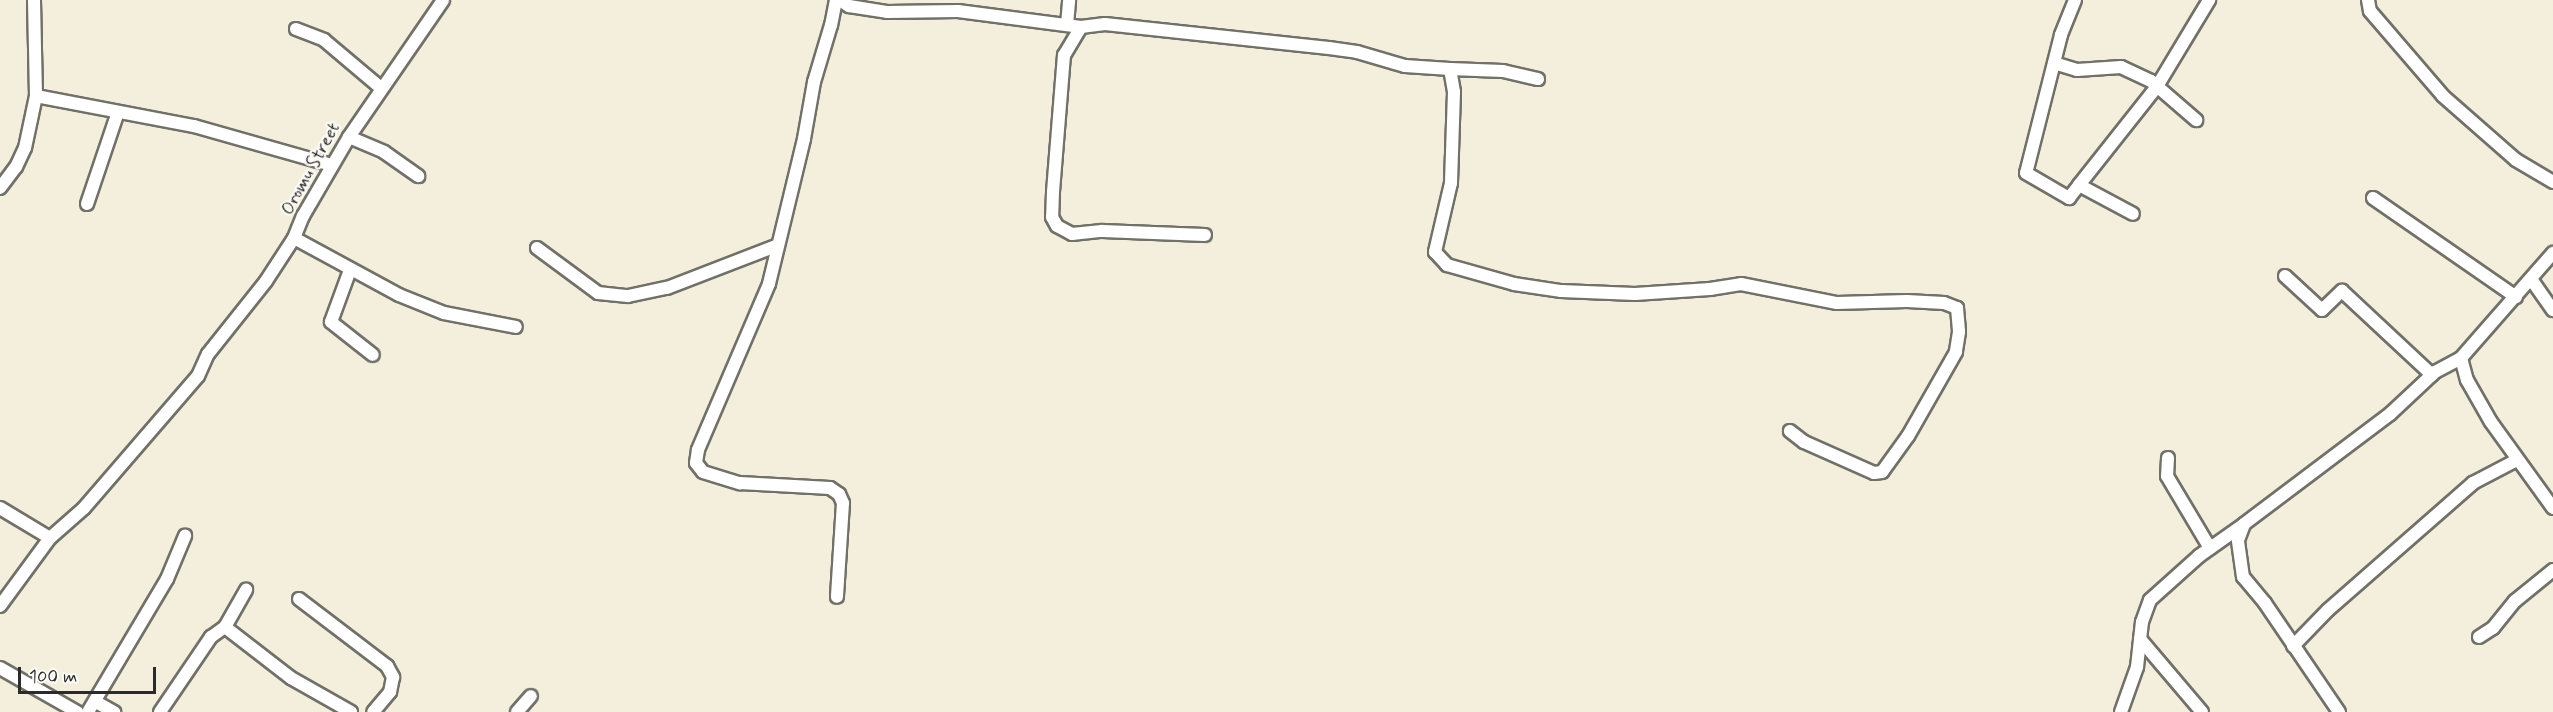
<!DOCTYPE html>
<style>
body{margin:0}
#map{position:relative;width:2553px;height:712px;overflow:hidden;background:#f3efdc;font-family:Mynerve,sans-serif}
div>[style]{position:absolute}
.roads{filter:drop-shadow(2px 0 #717069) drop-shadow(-2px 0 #717069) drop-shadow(0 2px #717069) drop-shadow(0 -2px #717069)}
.minor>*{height:12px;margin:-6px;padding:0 6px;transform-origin:6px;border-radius:6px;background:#fff}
span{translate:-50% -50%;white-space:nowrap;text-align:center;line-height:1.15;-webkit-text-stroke:4.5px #fdfcf7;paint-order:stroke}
.street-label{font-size:18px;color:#2b2b2b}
.scale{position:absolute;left:18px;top:667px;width:138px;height:27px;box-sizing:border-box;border:3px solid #2b2b2b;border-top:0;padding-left:8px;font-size:18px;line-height:21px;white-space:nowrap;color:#2b2b2b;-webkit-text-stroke:4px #fdfcf7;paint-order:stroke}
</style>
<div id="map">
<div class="roads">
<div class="minor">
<i style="left:836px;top:0;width:25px;rotate:101deg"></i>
<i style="left:831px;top:25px;width:59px;rotate:106.6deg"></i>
<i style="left:814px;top:82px;width:58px;rotate:100deg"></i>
<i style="left:804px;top:139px;width:149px;rotate:103.6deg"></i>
<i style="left:769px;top:284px;width:181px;rotate:113.2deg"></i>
<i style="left:698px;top:450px;width:13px;rotate:99deg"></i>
<i style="left:696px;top:463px;width:11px;rotate:52deg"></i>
<i style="left:703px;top:472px;width:39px;rotate:17deg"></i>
<i style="left:740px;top:483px;width:90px;rotate:3.2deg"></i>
<i style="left:830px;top:488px;width:11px;rotate:34deg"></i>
<i style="left:839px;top:494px;width:10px;rotate:66deg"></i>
<i style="left:843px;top:503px;width:94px;rotate:93.7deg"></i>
<i style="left:840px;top:0;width:11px;rotate:34deg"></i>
<i style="left:849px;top:6px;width:38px;rotate:9deg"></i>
<i style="left:887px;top:12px;width:71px;rotate:-0.8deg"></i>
<i style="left:958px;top:11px;width:124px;rotate:7.4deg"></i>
<i style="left:1081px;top:27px;width:24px;rotate:-7deg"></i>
<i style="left:1105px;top:24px;width:225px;rotate:6.1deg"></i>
<i style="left:1329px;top:48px;width:28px;rotate:8deg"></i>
<i style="left:1357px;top:52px;width:50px;rotate:16.3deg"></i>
<i style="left:1405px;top:66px;width:45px;rotate:3.8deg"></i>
<i style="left:1450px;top:69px;width:23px;rotate:80deg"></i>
<i style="left:1454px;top:92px;width:91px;rotate:91.9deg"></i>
<i style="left:1451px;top:183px;width:71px;rotate:103.1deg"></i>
<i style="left:1435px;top:252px;width:18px;rotate:47deg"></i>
<i style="left:1447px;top:265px;width:70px;rotate:15.8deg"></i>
<i style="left:1514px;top:284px;width:48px;rotate:8.5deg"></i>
<i style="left:1561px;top:291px;width:74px;rotate:2.3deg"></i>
<i style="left:1635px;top:294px;width:75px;rotate:-3.8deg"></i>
<i style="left:1710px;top:289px;width:31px;rotate:-9deg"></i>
<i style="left:1741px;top:284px;width:98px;rotate:11.2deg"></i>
<i style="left:1837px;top:303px;width:70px;rotate:-1.6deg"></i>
<i style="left:1907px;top:301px;width:37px;rotate:3deg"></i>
<i style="left:1944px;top:303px;width:14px;rotate:21deg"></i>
<i style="left:1957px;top:308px;width:24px;rotate:85deg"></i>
<i style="left:1959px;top:332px;width:20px;rotate:99deg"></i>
<i style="left:1956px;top:352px;width:97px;rotate:119.7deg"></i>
<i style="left:1908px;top:436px;width:44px;rotate:125.8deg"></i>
<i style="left:1882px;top:472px;width:8px;rotate:173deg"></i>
<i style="left:1874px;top:473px;width:77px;rotate:-156.1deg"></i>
<i style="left:1804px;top:442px;width:18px;rotate:-142deg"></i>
<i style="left:2075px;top:0;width:38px;rotate:112deg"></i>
<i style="left:2061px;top:35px;width:142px;rotate:104.2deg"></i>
<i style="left:2026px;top:173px;width:50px;rotate:30.2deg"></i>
<i style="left:2069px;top:198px;width:16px;rotate:-52deg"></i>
<i style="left:2079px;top:185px;width:61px;rotate:28.2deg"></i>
<i style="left:2368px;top:0;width:11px;rotate:80deg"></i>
<i style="left:2370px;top:11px;width:112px;rotate:49.3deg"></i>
<i style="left:2443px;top:96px;width:97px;rotate:41.2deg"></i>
<i style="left:2516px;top:160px;width:43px;rotate:30.7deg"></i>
<i style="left:1067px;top:25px;width:25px;rotate:-85deg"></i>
<i style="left:1081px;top:27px;width:33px;rotate:121deg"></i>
<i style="left:1064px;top:55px;width:137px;rotate:94.6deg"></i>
<i style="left:1053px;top:192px;width:25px;rotate:92deg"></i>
<i style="left:1052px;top:217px;width:10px;rotate:61deg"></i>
<i style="left:1057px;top:226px;width:17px;rotate:28deg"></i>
<i style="left:1072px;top:234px;width:30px;rotate:-6deg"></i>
<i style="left:1102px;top:231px;width:103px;rotate:2.2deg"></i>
<i style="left:296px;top:29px;width:30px;rotate:21deg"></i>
<i style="left:324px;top:40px;width:75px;rotate:40.1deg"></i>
<i style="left:2054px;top:63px;width:24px;rotate:17deg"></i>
<i style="left:2077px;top:70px;width:44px;rotate:-3.9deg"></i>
<i style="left:2121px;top:67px;width:33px;rotate:25deg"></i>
<i style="left:2151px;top:81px;width:60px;rotate:40.9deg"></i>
<i style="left:1450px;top:69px;width:53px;rotate:2.2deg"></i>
<i style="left:1503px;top:71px;width:36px;rotate:13deg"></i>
<i style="left:36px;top:96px;width:161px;rotate:10.8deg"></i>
<i style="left:194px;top:126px;width:143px;rotate:15.8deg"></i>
<i style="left:349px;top:137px;width:38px;rotate:23deg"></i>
<i style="left:384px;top:152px;width:42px;rotate:35.2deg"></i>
<i style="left:2079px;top:185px;width:124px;rotate:-51.6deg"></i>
<i style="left:2156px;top:88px;width:103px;rotate:-58.9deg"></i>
<i style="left:0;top:188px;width:26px;rotate:-53deg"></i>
<i style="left:16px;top:167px;width:21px;rotate:-65deg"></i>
<i style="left:25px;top:148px;width:53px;rotate:-78.1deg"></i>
<i style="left:36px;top:96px;width:96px;rotate:-91.2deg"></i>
<i style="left:2373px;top:198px;width:174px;rotate:34.7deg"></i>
<i style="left:87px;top:204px;width:97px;rotate:-71.4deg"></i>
<i style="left:294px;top:238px;width:119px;rotate:28.5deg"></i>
<i style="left:399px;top:295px;width:48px;rotate:21.8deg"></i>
<i style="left:444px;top:313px;width:73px;rotate:11deg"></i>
<i style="left:537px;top:248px;width:76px;rotate:36.4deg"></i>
<i style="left:598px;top:293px;width:30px;rotate:6deg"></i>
<i style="left:628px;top:296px;width:40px;rotate:-12deg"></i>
<i style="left:667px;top:288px;width:117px;rotate:-21.1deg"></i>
<i style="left:350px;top:270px;width:55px;rotate:110.1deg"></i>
<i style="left:331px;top:322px;width:53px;rotate:38.2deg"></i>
<i style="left:2285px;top:276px;width:50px;rotate:42.6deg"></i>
<i style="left:2322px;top:310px;width:28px;rotate:-44deg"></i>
<i style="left:2342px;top:291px;width:123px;rotate:43deg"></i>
<i style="left:2531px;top:279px;width:38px;rotate:55deg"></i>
<i style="left:2461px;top:358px;width:23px;rotate:75deg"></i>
<i style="left:2467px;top:380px;width:48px;rotate:60.3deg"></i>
<i style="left:2491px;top:422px;width:106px;rotate:54.2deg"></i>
<i style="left:2168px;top:458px;width:18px;rotate:93deg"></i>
<i style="left:2167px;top:476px;width:84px;rotate:59.2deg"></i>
<i style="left:0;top:508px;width:58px;rotate:31deg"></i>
<i style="left:299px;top:599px;width:111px;rotate:37.3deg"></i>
<i style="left:387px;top:666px;width:13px;rotate:61deg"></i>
<i style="left:393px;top:677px;width:15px;rotate:101deg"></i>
<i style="left:390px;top:692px;width:26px;rotate:130deg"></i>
<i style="left:0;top:606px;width:84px;rotate:-53.7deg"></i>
<i style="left:50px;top:538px;width:45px;rotate:-41.4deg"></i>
<i style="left:84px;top:508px;width:174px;rotate:-49.2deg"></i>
<i style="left:198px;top:376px;width:24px;rotate:-66deg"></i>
<i style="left:208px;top:354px;width:93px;rotate:-51.5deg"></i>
<i style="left:266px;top:281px;width:51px;rotate:-56.9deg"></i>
<i style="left:294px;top:238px;width:24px;rotate:-68deg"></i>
<i style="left:303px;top:216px;width:91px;rotate:-59.8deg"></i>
<i style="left:349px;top:137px;width:166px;rotate:-55.5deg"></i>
<i style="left:225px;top:627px;width:83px;rotate:37.7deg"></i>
<i style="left:291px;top:678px;width:69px;rotate:29.5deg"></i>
<i style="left:2479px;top:637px;width:17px;rotate:-33deg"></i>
<i style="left:2493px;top:628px;width:35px;rotate:-51deg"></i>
<i style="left:2515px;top:601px;width:49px;rotate:-39.2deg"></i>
<i style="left:2140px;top:639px;width:96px;rotate:49.7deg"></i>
<i style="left:2293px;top:646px;width:50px;rotate:-45.8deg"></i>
<i style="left:2328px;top:610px;width:193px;rotate:-41.2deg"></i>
<i style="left:2473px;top:483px;width:50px;rotate:-27.6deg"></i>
<i style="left:0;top:668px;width:89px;rotate:29.7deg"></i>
<i style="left:96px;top:702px;width:21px;rotate:29deg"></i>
<i style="left:88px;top:712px;width:155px;rotate:-59.3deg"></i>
<i style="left:167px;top:579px;width:47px;rotate:-67.3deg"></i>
<i style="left:160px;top:712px;width:91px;rotate:-55.8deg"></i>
<i style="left:211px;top:637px;width:17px;rotate:-36deg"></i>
<i style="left:225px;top:627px;width:43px;rotate:-60.4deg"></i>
<i style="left:517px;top:712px;width:21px;rotate:-49deg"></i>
<i style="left:2121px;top:712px;width:48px;rotate:-70.4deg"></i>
<i style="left:2137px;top:667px;width:45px;rotate:-83.7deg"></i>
<i style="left:2142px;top:622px;width:23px;rotate:-70deg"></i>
<i style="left:2150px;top:600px;width:66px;rotate:-41.9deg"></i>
<i style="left:2199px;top:556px;width:54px;rotate:-35.2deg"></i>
<i style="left:2339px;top:712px;width:132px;rotate:-124.2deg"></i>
<i style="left:2265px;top:603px;width:34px;rotate:-130deg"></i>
<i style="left:2243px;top:577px;width:37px;rotate:-98deg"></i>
<i style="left:2238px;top:540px;width:17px;rotate:-69deg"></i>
<i style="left:2244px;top:524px;width:183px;rotate:-37deg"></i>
<i style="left:2390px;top:414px;width:62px;rotate:-43deg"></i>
<i style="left:2435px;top:372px;width:30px;rotate:-28deg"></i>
<i style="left:2461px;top:358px;width:140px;rotate:-48.8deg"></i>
</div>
</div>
<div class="street-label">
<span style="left:311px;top:169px;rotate:-61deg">Oromu Street</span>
</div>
<div class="scale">100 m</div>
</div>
